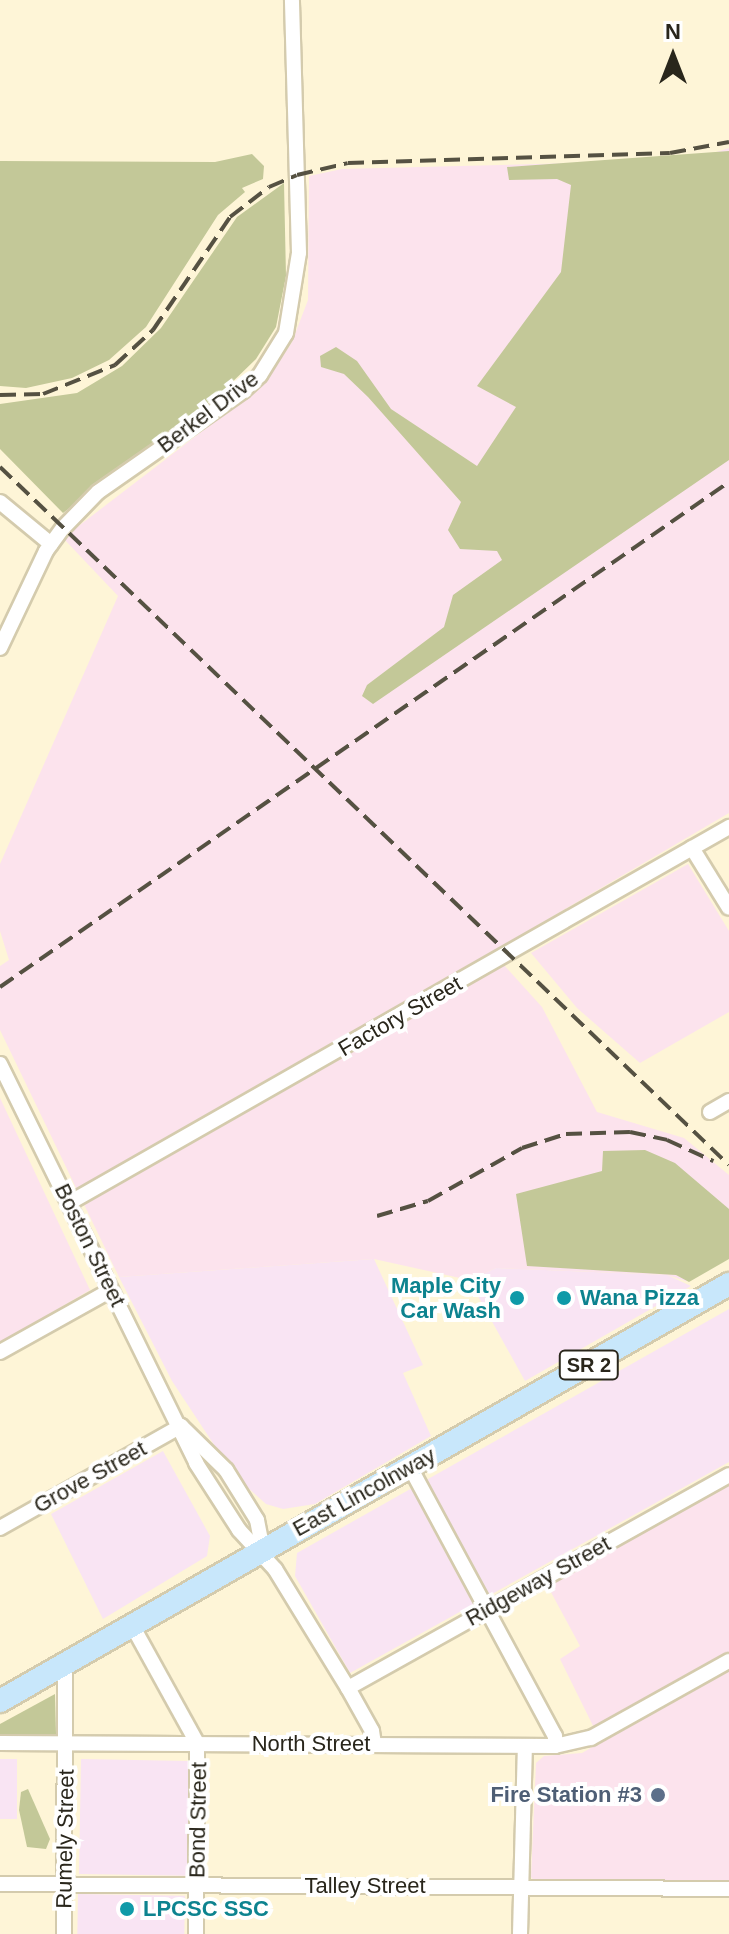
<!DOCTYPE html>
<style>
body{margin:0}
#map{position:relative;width:729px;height:1934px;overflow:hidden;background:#fef5d7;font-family:Helvetica,sans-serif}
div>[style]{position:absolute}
.commercial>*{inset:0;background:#f9e4f3;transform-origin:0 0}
.industrial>*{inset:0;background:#fce3ed}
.green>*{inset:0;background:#c3c898}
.roads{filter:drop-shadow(2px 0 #d4cbad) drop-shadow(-2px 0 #d4cbad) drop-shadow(0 2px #d4cbad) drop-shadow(0 -2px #d4cbad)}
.street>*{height:14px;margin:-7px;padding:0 7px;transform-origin:7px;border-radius:7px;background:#fff}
.primary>*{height:22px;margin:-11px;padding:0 11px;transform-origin:11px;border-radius:11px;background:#c8e7fb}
.rail>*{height:4px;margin-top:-2px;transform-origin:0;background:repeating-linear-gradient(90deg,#555142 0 16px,transparent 0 24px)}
.dots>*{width:22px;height:22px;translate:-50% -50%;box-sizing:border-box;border:4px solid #fff;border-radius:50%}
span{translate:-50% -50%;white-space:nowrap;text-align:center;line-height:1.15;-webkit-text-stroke:8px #fff;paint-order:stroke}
.shield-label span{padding:2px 6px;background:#fff;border:2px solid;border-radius:6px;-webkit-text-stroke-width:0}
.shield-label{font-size:20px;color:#29261b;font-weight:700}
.street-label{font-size:22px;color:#29261b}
.culture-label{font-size:22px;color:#0d838f;font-weight:700}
.right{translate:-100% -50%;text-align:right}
.left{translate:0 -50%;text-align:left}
.service-label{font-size:22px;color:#4e5e75;font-weight:700}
.north{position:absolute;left:633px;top:16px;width:80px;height:80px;-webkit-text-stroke:6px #fff;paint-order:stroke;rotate:0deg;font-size:22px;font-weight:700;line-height:32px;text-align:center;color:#29261b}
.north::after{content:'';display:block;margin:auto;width:28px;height:36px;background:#29261b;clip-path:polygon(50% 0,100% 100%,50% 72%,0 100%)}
</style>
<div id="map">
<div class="commercial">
<i style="clip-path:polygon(374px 1259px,423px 1365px,403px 1373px,431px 1436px,315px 1504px,283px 1509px,266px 1504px,234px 1475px,172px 1381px,119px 1277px)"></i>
<i style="clip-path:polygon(496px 1268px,667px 1275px,691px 1286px,525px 1381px,469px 1280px)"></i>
<i style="clip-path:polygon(729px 1309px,729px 1462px,350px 1673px,295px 1576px,297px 1553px)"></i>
<i style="clip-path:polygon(163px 1451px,210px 1536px,207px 1556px,103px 1619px,51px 1514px)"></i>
<i style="left:17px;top:1759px;width:60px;height:17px;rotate:90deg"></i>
<i style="left:81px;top:1759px;width:108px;height:115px;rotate:1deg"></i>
<i style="left:78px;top:1894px;width:107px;height:40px;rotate:1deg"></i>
</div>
<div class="industrial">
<i style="clip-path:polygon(729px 148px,729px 813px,492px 952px,542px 1007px,597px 1112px,684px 1138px,729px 1175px,729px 1257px,686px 1281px,667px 1275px,496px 1268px,469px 1280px,374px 1259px,119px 1277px,0 1030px,0 966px,9px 960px,0 931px,0 864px,118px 596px,63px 538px,265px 383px,292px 342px,308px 300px,309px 176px,342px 169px,692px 160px)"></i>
<i style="clip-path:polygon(688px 864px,729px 931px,729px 1012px,640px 1063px,577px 1008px,531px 953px)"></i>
<i style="clip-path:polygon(0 1098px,90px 1290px,0 1343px)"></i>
<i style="clip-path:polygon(729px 1479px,729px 1882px,535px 1882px,531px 1877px,536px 1763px,544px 1756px,582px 1753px,601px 1742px,560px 1659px,580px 1646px,546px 1583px)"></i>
</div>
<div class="green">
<i style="clip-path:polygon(729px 151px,729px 460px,373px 704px,362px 696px,367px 685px,444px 627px,453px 595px,502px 560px,497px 551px,460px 549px,448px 530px,461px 502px,368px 397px,344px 374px,321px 367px,320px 356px,336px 347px,357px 361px,391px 409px,477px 466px,516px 407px,477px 386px,561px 272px,571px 185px,557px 179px,509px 180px,507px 167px)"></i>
<i style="clip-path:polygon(252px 154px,264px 166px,263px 179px,242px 188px,245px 192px,218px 215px,146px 327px,109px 360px,72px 378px,26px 388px,0 386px,0 161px,215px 162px)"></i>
<i style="clip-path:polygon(284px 183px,286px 276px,276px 327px,256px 359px,222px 392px,63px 513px,0 449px,0 404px,77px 393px,122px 366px,161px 328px,237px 217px)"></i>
<i style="clip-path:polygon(645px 1150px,675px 1163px,729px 1209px,729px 1259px,689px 1282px,676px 1275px,527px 1266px,516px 1194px,602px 1171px,603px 1151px)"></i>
<i style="clip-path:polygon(55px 1694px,56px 1734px,0 1735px,0 1724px)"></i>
<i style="clip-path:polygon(28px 1789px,50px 1839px,46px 1849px,27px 1847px,19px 1810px,21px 1792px)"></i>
</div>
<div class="roads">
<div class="street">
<i style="left:0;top:502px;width:66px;rotate:39.5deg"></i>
<i style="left:0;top:648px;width:107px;rotate:-64.6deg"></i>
<i style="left:46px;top:551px;width:29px;rotate:-54deg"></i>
<i style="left:63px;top:528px;width:50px;rotate:-45.8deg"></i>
<i style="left:98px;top:492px;width:177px;rotate:-34.9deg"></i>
<i style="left:243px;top:391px;width:23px;rotate:-43deg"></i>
<i style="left:260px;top:375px;width:49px;rotate:-58.2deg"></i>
<i style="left:286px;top:333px;width:81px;rotate:-80.8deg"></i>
<i style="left:299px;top:253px;width:253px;rotate:-91.6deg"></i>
<i style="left:692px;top:848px;width:70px;rotate:58.3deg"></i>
<i style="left:0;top:1064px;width:445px;rotate:63.8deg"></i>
<i style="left:196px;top:1463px;width:80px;rotate:57.3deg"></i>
<i style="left:239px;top:1530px;width:53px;rotate:47.3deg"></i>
<i style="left:275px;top:1569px;width:140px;rotate:58.5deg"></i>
<i style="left:348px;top:1688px;width:49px;rotate:60.8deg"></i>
<i style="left:372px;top:1731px;width:13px;rotate:81deg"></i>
<i style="left:710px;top:1112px;width:22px;rotate:-30deg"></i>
<i style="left:69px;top:1203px;width:760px;rotate:-29.67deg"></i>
<i style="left:0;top:1352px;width:127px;rotate:-29.2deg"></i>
<i style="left:181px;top:1426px;width:63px;rotate:44.4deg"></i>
<i style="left:226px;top:1470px;width:59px;rotate:58.2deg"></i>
<i style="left:257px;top:1520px;width:31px;rotate:79deg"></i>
<i style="left:410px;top:1467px;width:306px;rotate:61.7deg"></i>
<i style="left:555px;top:1736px;width:10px;rotate:90deg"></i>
<i style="left:0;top:1528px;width:208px;rotate:-29.4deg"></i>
<i style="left:133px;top:1627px;width:132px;rotate:61.1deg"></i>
<i style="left:197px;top:1743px;width:191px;rotate:90.3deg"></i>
<i style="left:348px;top:1688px;width:436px;rotate:-29.2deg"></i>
<i style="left:0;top:1743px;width:555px;rotate:0.31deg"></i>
<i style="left:555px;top:1746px;width:37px;rotate:-13deg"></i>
<i style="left:591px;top:1738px;width:158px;rotate:-29.2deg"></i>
<i style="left:0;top:1884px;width:729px;rotate:0.39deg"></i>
<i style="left:64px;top:1934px;width:269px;rotate:-89.8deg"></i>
<i style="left:520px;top:1934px;width:188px;rotate:-88.5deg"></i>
</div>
<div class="primary">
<i style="left:0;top:1701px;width:840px;rotate:-29.77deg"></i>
</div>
</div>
<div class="rail">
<i style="left:0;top:395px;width:43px;rotate:-1.3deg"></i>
<i style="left:43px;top:394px;width:78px;rotate:-21.9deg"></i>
<i style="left:115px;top:365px;width:52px;rotate:-42.6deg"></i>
<i style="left:153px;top:330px;width:137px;rotate:-55.7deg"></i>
<i style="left:230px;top:217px;width:49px;rotate:-37.6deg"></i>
<i style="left:269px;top:187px;width:30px;rotate:-23deg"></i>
<i style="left:297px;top:175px;width:52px;rotate:-13.2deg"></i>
<i style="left:348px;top:163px;width:322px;rotate:-1.8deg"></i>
<i style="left:670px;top:153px;width:60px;rotate:-10.6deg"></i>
<i style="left:0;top:467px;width:1009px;rotate:43.76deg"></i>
<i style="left:0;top:987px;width:887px;rotate:-34.71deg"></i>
<i style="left:377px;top:1216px;width:53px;rotate:-16.4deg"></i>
<i style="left:428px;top:1201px;width:108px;rotate:-29.4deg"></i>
<i style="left:522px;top:1148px;width:46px;rotate:-17.7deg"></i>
<i style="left:566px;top:1134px;width:64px;rotate:-1.8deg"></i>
<i style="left:630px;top:1132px;width:38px;rotate:12deg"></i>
<i style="left:667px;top:1140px;width:51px;rotate:24.5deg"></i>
</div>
<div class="dots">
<i style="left:517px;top:1298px;background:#0f9aa8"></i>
<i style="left:564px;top:1298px;background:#0f9aa8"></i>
<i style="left:658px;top:1795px;background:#5c6f8a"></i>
<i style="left:127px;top:1909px;background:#0f9aa8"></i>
</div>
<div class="shield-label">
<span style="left:589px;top:1365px">SR 2</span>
</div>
<div class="street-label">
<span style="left:208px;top:412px;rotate:-37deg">Berkel Drive</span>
<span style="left:400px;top:1016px;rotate:-30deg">Factory Street</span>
<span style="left:90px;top:1245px;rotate:64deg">Boston Street</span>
<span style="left:90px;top:1477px;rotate:-29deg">Grove Street</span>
<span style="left:364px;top:1492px;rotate:-29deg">East Lincolnway</span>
<span style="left:538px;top:1581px;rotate:-29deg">Ridgeway Street</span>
<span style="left:311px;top:1744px">North Street</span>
<span style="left:198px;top:1820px;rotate:-89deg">Bond Street</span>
<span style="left:65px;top:1839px;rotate:-89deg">Rumely Street</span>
<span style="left:365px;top:1886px">Talley Street</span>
</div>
<div class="culture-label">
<span class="right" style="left:501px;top:1298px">Maple City<br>Car Wash</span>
<span class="left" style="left:580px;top:1298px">Wana Pizza</span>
<span class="left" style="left:143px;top:1909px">LPCSC SSC</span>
</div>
<div class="service-label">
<span class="right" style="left:642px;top:1795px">Fire Station #3</span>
</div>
<div class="north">N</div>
</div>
